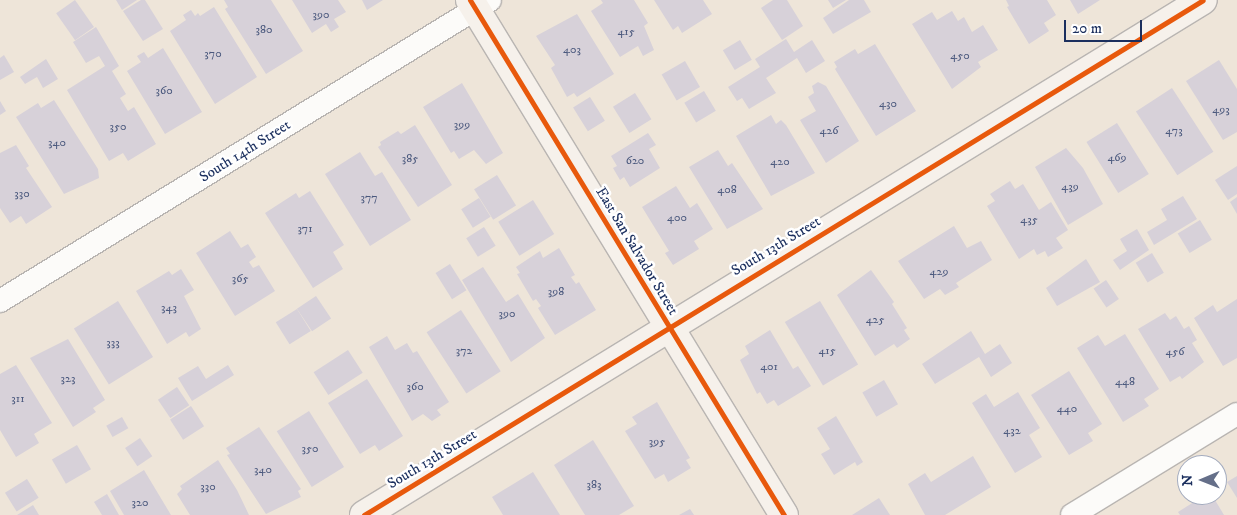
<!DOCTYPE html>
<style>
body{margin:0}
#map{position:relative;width:1237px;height:515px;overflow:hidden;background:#eee5d9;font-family:"IM FELL DW Pica",serif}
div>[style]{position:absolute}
.building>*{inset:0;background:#d7d1d9;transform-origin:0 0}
.roads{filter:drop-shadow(1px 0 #b9b5b2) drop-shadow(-1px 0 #b9b5b2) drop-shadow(0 1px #b9b5b2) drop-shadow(0 -1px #b9b5b2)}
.street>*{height:22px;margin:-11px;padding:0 11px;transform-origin:11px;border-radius:11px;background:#fcfbf9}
.secondary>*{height:28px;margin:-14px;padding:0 14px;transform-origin:14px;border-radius:14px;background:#f6f1eb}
.cycleway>*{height:5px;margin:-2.5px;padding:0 2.5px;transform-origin:2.5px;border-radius:2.5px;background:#e8590c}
span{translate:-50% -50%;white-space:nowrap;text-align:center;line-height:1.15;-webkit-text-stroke:5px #fff;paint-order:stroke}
.number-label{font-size:12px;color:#4a587d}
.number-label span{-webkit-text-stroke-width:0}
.street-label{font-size:15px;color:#1b2f5e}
.north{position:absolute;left:1177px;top:455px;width:50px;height:50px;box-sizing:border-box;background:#fff;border:1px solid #a4acbf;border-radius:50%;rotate:269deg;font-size:14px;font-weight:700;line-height:20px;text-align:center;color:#1b2f5e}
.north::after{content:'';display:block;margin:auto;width:18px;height:22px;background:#656f89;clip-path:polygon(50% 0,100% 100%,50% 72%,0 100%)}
.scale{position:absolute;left:1064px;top:20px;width:78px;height:22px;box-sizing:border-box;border:2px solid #1b2f5e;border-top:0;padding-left:6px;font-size:15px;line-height:18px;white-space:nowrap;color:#1b2f5e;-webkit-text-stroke:4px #fff;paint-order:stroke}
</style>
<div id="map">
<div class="building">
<i style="left:75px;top:0;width:33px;height:23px;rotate:55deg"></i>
<i style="clip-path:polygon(116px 0,137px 0,122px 10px)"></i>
<i style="clip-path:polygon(141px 0,145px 0,163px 29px,143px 41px,123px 11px)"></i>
<i style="clip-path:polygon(224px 0,271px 0,303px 51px,266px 74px,225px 9px,228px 7px)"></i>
<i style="clip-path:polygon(292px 0,338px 0,346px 12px,334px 19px,339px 27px,331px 32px,326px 24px,312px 33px)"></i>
<i style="clip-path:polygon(362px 0,383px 0,367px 10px)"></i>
<i style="clip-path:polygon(601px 0,634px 0,648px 23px,644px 26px,654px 50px,643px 56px,638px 46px,620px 57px,591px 11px,603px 3px)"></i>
<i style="clip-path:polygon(654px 0,703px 0,712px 14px,682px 33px,678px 26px,673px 30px)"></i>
<i style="clip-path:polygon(773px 0,787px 0,803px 26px,782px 40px,761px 8px)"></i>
<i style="clip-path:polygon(828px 0,846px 0,833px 8px)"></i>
<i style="clip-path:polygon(849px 0,864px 0,871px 12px,833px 34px,823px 18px)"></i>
<i style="clip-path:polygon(1006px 0,1047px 0,1056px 15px,1044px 23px,1049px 31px,1029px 44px,1007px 7px,1009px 6px)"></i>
<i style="clip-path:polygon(1070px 0,1100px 0,1078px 14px)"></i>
<i style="clip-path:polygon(214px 7px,257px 77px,215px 104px,170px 31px,186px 20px,183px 15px,191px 10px,195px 16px,198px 13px,200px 16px)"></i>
<i style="clip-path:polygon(952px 11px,958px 21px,964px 17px,972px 32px,983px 25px,998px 50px,978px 62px,981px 67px,952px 89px,912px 24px,932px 12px,937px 20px)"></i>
<i style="clip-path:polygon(577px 14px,614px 74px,577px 97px,574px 93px,567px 97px,551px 68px,555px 65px,536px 36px)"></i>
<i style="clip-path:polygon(96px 27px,119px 66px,112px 71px,126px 94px,120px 98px,128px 111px,134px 107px,156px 144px,128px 161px,123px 153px,109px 161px,67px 90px,105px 66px,99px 56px,86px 63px,73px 42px)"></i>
<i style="clip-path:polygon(786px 39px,794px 52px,812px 40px,825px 61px,806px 73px,797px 58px,766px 78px,776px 93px,749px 109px,742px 98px,737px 101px,728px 87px,760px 67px,755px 59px)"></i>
<i style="left:740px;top:40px;width:23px;height:20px;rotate:59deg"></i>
<i style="clip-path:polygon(875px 44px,916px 111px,876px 136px,835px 69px,837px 67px,834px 62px,855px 49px,858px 54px)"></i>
<i style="clip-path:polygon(163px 48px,202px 112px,165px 134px,127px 71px,141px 62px,137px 56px,144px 52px,148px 58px)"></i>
<i style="clip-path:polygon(4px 55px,14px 72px,0 80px,0 58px)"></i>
<i style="clip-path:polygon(46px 59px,58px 79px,43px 88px,37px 77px,25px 84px,20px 77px)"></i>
<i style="clip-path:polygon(1219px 60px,1237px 89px,1237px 132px,1223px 140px,1186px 81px)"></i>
<i style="left:685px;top:61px;width:30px;height:27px;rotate:60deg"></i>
<i style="clip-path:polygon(818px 82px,826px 86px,859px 141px,826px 163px,800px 120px,816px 111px,808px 97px,814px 93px,812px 86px)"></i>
<i style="clip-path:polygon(462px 83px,503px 153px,486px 164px,474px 150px,459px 159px,454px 151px,451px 153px,423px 107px)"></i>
<i style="left:1172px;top:88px;width:76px;height:43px;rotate:57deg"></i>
<i style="left:704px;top:91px;width:23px;height:23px;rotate:59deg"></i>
<i style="left:635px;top:93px;width:31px;height:26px;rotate:58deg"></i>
<i style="left:590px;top:97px;width:28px;height:20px;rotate:58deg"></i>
<i style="clip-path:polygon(54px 100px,98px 169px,99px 178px,64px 194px,16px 117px,38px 103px,41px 108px)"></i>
<i style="clip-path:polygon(0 101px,6px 111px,0 115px)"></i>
<i style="clip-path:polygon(771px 115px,776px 124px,781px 120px,786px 125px,815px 173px,771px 196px,736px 136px)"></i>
<i style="left:1117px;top:123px;width:60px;height:36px;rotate:58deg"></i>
<i style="clip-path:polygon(415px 125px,452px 185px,418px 207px,378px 147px,381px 145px,380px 142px,398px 131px,401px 134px)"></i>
<i style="clip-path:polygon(648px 133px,656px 145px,649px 149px,660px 168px,630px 187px,624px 177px,620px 180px,613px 168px,617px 166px,611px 156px)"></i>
<i style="clip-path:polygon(16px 145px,29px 166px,26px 168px,52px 207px,26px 224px,21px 216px,10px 223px,0 208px,0 153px)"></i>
<i style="clip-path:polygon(1066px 148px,1083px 168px,1103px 204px,1068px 225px,1035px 167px)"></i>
<i style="clip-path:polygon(718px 150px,728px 166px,732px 163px,763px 209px,727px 229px,689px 167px)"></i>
<i style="clip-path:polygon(360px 152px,375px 176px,382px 172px,411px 220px,370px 246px,325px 174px)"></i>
<i style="clip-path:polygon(1237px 166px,1237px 194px,1228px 200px,1215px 180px)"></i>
<i style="left:497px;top:175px;width:36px;height:27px;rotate:58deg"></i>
<i style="clip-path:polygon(1010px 181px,1015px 189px,1023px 184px,1039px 210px,1051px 202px,1068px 230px,1056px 238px,1063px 248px,1048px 257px,1045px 251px,1037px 255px,1034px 249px,1019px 259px,987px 206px,995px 201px,990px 194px)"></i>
<i style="clip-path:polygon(676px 186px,690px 208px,697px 203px,713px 229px,694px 241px,699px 249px,673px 265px,665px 253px,669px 251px,642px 207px)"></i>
<i style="clip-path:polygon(310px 191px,344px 245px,333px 252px,343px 269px,313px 288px,265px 213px,296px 193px,299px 198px)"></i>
<i style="clip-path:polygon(1183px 196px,1197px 219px,1154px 245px,1147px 232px,1167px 220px,1161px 209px)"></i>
<i style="clip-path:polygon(1237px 197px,1237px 214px,1230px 202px)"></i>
<i style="left:479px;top:198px;width:22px;height:21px;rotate:58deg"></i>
<i style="left:533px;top:200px;width:40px;height:41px;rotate:58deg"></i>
<i style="left:1200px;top:220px;width:23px;height:26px;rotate:59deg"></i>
<i style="clip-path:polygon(954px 226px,967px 248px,981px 241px,992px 260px,956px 283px,959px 287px,945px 295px,940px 289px,924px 299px,898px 261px)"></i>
<i style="left:484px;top:227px;width:22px;height:21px;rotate:58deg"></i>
<i style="clip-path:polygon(1137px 229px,1149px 250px,1120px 270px,1113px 260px,1127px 251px,1120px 239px)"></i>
<i style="clip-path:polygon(230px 231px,241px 248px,248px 244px,256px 257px,249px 262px,253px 268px,259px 265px,275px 291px,235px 316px,196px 253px)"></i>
<i style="clip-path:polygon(559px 248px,575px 275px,571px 277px,576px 284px,579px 282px,596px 310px,555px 335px,538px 308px,541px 306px,536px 299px,533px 301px,517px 274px,520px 273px,516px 267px,540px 251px,543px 258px)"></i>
<i style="left:1152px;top:253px;width:23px;height:19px;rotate:59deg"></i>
<i style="clip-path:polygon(1086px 259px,1100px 282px,1057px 306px,1046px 288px)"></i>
<i style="left:450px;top:264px;width:31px;height:17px;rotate:58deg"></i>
<i style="clip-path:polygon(483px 267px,506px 302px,518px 294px,545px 338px,511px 362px,462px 280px)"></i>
<i style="clip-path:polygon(181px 269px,194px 290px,184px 296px,201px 329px,189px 337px,186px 332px,167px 344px,136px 291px,169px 271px,172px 275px)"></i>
<i style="clip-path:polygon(871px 270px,894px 302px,892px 304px,907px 328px,904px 330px,910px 339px,897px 348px,894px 344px,875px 356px,837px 295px)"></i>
<i style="left:1106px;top:280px;width:23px;height:15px;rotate:56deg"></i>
<i style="left:316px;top:296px;width:27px;height:23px;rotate:56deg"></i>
<i style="clip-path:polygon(1237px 299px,1237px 358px,1223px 366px,1194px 318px,1213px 305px,1217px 312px)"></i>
<i style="left:118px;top:301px;width:66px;height:52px;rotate:58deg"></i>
<i style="left:820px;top:301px;width:74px;height:41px;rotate:59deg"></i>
<i style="left:297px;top:309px;width:26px;height:25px;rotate:58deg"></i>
<i style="left:461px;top:310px;width:73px;height:41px;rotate:57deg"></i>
<i style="clip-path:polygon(1165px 313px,1170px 320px,1176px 316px,1184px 329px,1189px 326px,1197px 340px,1192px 343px,1204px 362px,1182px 379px,1180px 376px,1170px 382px,1138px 329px)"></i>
<i style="clip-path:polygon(770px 330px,793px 369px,798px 366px,811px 386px,778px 406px,774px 400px,767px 404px,760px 392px,757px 394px,740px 360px,749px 354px,745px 346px)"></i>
<i style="clip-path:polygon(971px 331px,985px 354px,1000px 344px,1012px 363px,991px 377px,979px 357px,935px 384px,922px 364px)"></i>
<i style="clip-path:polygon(1125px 334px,1159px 389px,1144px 399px,1149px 406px,1123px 422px,1077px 348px,1098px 335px,1105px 346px)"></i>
<i style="clip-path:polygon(387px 336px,395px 350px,407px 343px,413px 353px,417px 351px,449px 402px,437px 410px,441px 415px,432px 421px,423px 414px,412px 421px,369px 347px)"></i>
<i style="clip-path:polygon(68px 339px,105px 400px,93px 408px,96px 412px,73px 427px,30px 358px)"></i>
<i style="left:348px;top:350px;width:27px;height:41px;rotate:57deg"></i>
<i style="clip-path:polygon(16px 365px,52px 423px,34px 434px,39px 443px,16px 457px,0 430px,0 374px)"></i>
<i style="clip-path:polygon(228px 365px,234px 375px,192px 401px,178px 378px,198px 366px,206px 379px)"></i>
<i style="clip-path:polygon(1069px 371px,1102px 424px,1088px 433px,1093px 441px,1069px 455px,1031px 395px)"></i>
<i style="clip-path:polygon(367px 379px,403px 436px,379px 451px,375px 445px,360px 454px,328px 403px)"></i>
<i style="left:884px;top:380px;width:28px;height:25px;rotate:60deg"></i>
<i style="left:177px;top:387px;width:22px;height:23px;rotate:56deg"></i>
<i style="clip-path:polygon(1018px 392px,1040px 428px,1029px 435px,1042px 457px,1015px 473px,972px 403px,986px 394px,994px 407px)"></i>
<i style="clip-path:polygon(657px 402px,690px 458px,686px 460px,691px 468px,668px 482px,664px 474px,655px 479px,625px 431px,637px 424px,632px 417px)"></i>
<i style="left:191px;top:406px;width:24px;height:25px;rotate:57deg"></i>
<i style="left:309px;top:411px;width:66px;height:38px;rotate:58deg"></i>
<i style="clip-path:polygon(836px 416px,863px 462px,857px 466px,855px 462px,834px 475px,821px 454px,830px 449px,817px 428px)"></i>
<i style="left:122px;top:417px;width:13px;height:18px;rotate:61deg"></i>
<i style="clip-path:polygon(259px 427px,301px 489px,298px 491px,301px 497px,266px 514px,227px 455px,230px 454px,226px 448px)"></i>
<i style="left:140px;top:438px;width:22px;height:18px;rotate:56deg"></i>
<i style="clip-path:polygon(593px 440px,634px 506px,619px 515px,585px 515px,554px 465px)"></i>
<i style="left:77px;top:445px;width:28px;height:29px;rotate:60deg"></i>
<i style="clip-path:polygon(973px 456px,991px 487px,945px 515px,925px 515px,908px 484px,925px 473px,931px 482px)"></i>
<i style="clip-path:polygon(218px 460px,237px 490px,249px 515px,190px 515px,177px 494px,182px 489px,180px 486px)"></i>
<i style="clip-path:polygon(144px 470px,171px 515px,124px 515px,110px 491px)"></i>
<i style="clip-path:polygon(533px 472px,560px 515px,503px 515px,492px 497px)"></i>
<i style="clip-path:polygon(1237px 476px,1237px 498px,1227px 482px)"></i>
<i style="left:27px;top:479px;width:22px;height:26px;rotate:58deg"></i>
<i style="clip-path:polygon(107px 494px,119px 515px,102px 515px,94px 502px)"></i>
<i style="clip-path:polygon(1205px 495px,1212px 495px,1224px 515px,1180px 515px,1178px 512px)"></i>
<i style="clip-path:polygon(879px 498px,890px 515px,852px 515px)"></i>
<i style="clip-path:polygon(33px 505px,39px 515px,17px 515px)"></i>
<i style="clip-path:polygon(690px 509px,694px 515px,679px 515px)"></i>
</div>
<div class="roads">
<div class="street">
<i style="left:0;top:301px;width:575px;rotate:-31.56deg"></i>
<i style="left:1072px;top:515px;width:193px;rotate:-31.5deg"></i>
</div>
<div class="secondary">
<i style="left:470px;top:0;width:603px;rotate:58.63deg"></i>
<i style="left:364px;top:515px;width:984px;rotate:-31.54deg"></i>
</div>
</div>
<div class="cycleway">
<i style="left:470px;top:0;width:603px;rotate:58.63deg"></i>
<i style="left:364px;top:515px;width:984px;rotate:-31.54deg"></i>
</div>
<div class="number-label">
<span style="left:321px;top:15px">390</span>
<span style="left:264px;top:30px">380</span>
<span style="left:626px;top:32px">415</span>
<span style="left:572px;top:50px">403</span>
<span style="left:213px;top:54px">370</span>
<span style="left:960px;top:56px">450</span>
<span style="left:164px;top:91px">360</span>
<span style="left:888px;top:104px">430</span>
<span style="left:1221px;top:110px">493</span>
<span style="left:462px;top:125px">399</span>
<span style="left:118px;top:127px">350</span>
<span style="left:829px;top:131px">426</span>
<span style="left:1174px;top:131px">473</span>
<span style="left:57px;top:143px">340</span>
<span style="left:1117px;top:158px">469</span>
<span style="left:410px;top:159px">385</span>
<span style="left:635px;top:161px">620</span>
<span style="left:780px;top:162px">420</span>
<span style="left:1070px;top:187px">439</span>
<span style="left:727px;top:190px">408</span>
<span style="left:22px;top:194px">330</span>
<span style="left:369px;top:198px">377</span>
<span style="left:677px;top:218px">400</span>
<span style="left:1029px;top:220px">435</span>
<span style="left:305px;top:229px">371</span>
<span style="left:939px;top:272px">429</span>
<span style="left:240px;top:279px">365</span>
<span style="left:556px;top:292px">398</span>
<span style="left:169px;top:308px">343</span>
<span style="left:507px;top:314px">390</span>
<span style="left:875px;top:320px">425</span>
<span style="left:113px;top:343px">333</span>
<span style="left:464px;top:351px">372</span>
<span style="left:827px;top:351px">415</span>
<span style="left:1175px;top:352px">456</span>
<span style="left:769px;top:367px">401</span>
<span style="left:68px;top:379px">323</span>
<span style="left:1125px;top:382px">448</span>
<span style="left:415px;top:387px">360</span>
<span style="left:18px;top:399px">311</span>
<span style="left:1067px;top:409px">440</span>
<span style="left:1012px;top:431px">432</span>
<span style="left:657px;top:442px">395</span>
<span style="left:310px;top:449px">350</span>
<span style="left:263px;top:470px">340</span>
<span style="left:594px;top:485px">383</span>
<span style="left:208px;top:487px">330</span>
<span style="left:140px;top:503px">320</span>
</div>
<div class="street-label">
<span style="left:245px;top:151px;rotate:-32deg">South 14th Street</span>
<span style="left:776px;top:246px;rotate:-31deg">South 13th Street</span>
<span style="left:637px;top:251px;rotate:59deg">East San Salvador Street</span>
<span style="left:432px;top:459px;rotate:-31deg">South 13th Street</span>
</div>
<div class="north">N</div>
<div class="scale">20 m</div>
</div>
